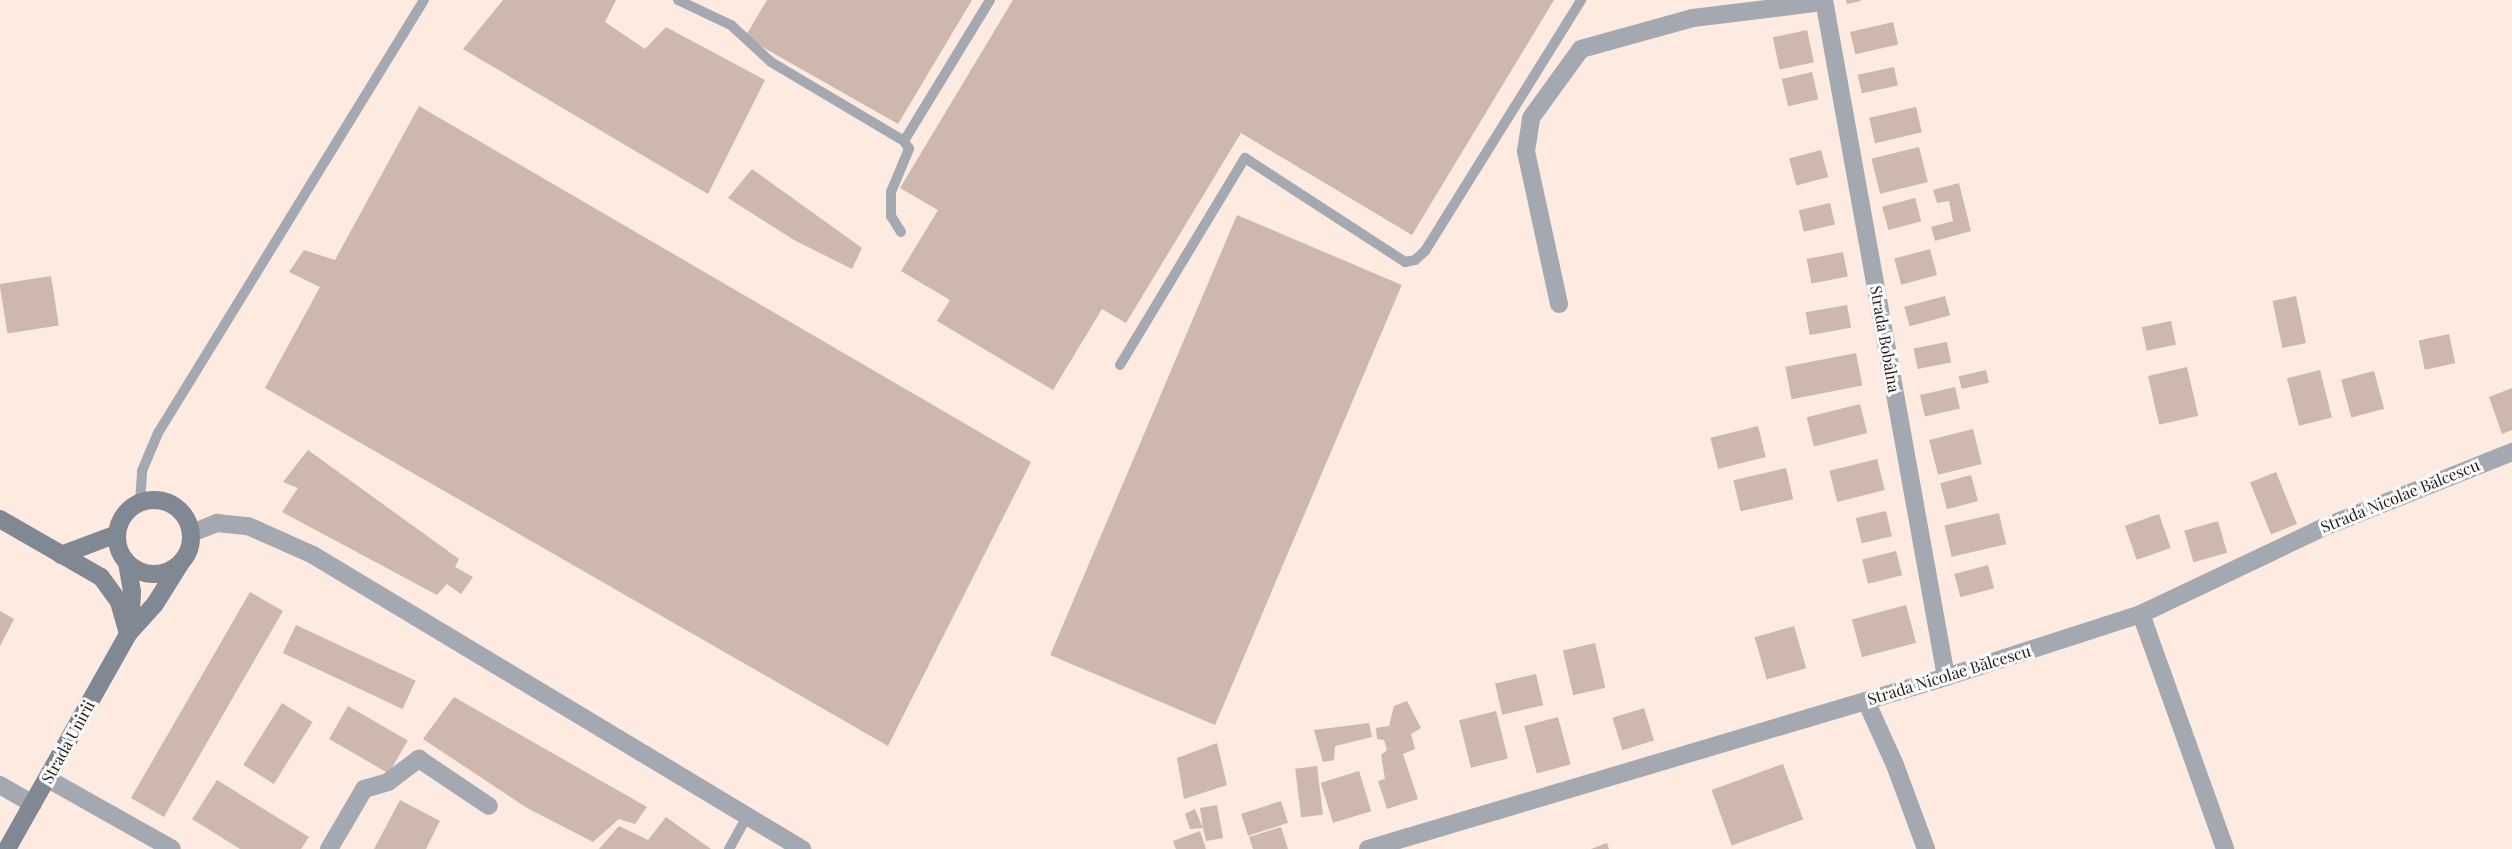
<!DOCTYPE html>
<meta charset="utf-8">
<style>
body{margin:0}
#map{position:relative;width:2512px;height:849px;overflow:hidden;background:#fdeae1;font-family:"Playfair Display",serif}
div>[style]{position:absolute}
.building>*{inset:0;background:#ceb7ad;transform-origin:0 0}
.lane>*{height:10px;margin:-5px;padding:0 5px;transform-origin:5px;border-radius:5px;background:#a4a9b1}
.street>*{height:18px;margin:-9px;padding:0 9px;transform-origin:9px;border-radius:9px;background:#a4a9b1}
.secondary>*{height:18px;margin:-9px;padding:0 9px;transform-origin:9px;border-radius:9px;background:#808894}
.secondary>.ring{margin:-9px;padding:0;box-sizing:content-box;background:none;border:18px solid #808894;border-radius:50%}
span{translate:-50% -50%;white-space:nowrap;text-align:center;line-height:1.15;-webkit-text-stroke:6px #fbfbfb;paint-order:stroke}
.street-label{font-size:16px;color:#251d19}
</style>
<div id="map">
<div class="building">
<i style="clip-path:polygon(503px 0,616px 0,605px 22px,645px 49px,666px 27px,765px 80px,708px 194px,463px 49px)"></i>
<i style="clip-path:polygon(767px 0,972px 0,898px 124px,745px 37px)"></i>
<i style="clip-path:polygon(1013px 0,1554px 0,1412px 235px,1241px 133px,1126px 323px,1102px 309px,1053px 390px,937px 321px,950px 300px,901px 271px,938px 210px,900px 188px)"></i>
<i style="clip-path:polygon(1846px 0,1861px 0,1861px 1px,1847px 4px)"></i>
<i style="left:1893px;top:22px;width:23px;height:44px;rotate:77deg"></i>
<i style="left:1807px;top:30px;width:33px;height:35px;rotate:78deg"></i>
<i style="left:1894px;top:67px;width:19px;height:37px;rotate:78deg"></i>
<i style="left:1812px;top:72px;width:28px;height:31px;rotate:77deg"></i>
<i style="clip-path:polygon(419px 106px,1031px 462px,888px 746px,265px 388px,320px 287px,289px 272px,304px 250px,335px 260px)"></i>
<i style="left:1916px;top:107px;width:26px;height:48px;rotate:77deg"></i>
<i style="left:1919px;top:147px;width:36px;height:49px;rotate:76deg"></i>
<i style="left:1821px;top:150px;width:28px;height:33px;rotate:75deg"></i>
<i style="clip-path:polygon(752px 169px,862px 248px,852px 269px,794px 240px,728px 198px)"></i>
<i style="clip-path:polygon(1959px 183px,1971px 231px,1935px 241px,1931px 227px,1953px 221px,1949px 201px,1937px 203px,1933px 190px)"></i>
<i style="left:1915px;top:198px;width:24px;height:34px;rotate:75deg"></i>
<i style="left:1830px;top:203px;width:22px;height:32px;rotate:77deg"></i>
<i style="left:1237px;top:215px;width:179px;height:478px;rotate:23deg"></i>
<i style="left:1930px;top:249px;width:27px;height:37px;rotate:75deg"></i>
<i style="left:1843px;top:252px;width:25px;height:37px;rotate:79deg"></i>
<i style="left:51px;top:276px;width:50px;height:52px;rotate:81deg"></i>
<i style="left:1945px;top:296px;width:20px;height:42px;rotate:75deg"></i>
<i style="left:2296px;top:296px;width:48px;height:24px;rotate:78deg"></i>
<i style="left:1847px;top:305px;width:23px;height:42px;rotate:80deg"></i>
<i style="left:2171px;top:321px;width:24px;height:30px;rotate:78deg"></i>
<i style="left:2449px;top:334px;width:30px;height:31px;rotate:78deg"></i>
<i style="left:1947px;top:342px;width:21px;height:34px;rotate:79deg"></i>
<i style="left:1856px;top:353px;width:33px;height:72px;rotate:79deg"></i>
<i style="left:2187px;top:367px;width:50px;height:40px;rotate:77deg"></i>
<i style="left:1986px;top:370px;width:13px;height:28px;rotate:77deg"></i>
<i style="left:2320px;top:370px;width:49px;height:34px;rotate:76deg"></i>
<i style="left:2374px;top:371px;width:39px;height:34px;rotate:75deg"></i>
<i style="left:1955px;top:387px;width:22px;height:36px;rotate:77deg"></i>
<i style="clip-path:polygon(2512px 388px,2512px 430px,2502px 434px,2489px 397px)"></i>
<i style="left:1860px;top:404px;width:30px;height:55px;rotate:76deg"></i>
<i style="left:1758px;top:426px;width:32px;height:49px;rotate:76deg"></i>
<i style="left:1973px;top:429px;width:36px;height:45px;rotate:76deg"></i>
<i style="clip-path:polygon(308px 450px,459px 559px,455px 567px,473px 577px,461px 594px,447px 584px,437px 595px,282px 512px,298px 488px,283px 482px)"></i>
<i style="left:1877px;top:459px;width:32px;height:49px;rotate:76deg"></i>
<i style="left:1786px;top:468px;width:32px;height:54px;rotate:77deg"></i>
<i style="left:2276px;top:472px;width:56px;height:28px;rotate:68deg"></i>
<i style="left:1971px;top:475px;width:27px;height:32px;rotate:75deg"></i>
<i style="left:1886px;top:511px;width:26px;height:31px;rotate:77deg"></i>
<i style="left:1999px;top:513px;width:32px;height:56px;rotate:77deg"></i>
<i style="left:2159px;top:514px;width:36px;height:36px;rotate:71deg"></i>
<i style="left:2218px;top:521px;width:33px;height:35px;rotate:74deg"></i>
<i style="left:1896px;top:551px;width:25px;height:35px;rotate:76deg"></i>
<i style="left:1988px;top:565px;width:24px;height:35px;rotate:75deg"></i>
<i style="left:250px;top:592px;width:38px;height:238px;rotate:30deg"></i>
<i style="left:1906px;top:605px;width:39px;height:56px;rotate:75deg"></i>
<i style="clip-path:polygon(0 611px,14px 619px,0 646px)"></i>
<i style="left:296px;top:625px;width:132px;height:31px;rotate:25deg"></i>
<i style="left:1794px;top:626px;width:44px;height:41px;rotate:74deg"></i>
<i style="left:1595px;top:643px;width:46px;height:33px;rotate:77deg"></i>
<i style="left:1536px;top:674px;width:32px;height:42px;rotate:77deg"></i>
<i style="clip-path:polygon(454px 697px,647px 807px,635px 824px,619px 819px,593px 842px,527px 808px,423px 739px)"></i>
<i style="clip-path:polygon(1407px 701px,1421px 728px,1411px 734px,1415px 749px,1403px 754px,1418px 799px,1387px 809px,1378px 781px,1385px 779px,1381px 755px,1387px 750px,1384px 740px,1377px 739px,1376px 728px,1389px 726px,1394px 706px)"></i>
<i style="left:282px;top:703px;width:36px;height:73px;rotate:32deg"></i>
<i style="left:348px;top:706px;width:69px;height:38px;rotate:30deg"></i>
<i style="left:1644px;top:708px;width:34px;height:33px;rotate:73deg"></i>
<i style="left:1496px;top:711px;width:49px;height:38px;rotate:76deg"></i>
<i style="left:1558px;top:717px;width:49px;height:35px;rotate:75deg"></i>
<i style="clip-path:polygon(1369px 723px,1372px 737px,1335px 746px,1334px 760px,1323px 762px,1314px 730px)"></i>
<i style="clip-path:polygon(1217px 743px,1227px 785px,1184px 799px,1177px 758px)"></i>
<i style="left:1783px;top:764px;width:59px;height:76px;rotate:70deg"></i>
<i style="left:1317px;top:766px;width:49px;height:22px;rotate:83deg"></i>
<i style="left:1359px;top:771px;width:42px;height:40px;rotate:73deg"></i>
<i style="clip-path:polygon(217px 780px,309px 837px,301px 849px,240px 849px,192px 819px)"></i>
<i style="clip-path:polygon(400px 800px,440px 821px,426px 849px,374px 849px)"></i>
<i style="left:1281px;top:801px;width:23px;height:42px;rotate:72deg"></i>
<i style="clip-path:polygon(1217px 805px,1223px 838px,1206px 841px,1203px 828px,1190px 829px,1185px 814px,1195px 809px,1203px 828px,1200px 808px)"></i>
<i style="clip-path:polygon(666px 817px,711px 849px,599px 849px,619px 826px,648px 840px)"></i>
<i style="clip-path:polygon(1281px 827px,1288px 849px,1253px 849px,1249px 837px)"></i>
<i style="clip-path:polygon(1200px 831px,1206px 849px,1176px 849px,1173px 841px)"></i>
<i style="clip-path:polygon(1607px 843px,1609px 849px,1591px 849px)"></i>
</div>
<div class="lane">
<i style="left:678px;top:0;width:59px;rotate:25.3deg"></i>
<i style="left:731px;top:25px;width:54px;rotate:42.8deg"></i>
<i style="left:771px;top:62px;width:155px;rotate:30.7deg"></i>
<i style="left:901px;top:232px;width:19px;rotate:-122deg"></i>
<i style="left:891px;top:216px;width:24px;rotate:-90deg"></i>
<i style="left:891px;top:192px;width:47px;rotate:-67.3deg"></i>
<i style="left:909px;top:149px;width:9px;rotate:-122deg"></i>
<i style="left:904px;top:141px;width:165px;rotate:-58.6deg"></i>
<i style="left:1120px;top:365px;width:242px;rotate:-58.9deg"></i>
<i style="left:1245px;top:158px;width:191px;rotate:33deg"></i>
<i style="left:1405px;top:262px;width:10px;rotate:-11deg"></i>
<i style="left:1415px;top:260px;width:13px;rotate:-42deg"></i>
<i style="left:1425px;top:251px;width:296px;rotate:-58.1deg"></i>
<i style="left:140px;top:502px;width:31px;rotate:-86deg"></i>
<i style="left:142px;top:471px;width:41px;rotate:-67.2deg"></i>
<i style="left:158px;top:433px;width:508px;rotate:-58.44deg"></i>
<i style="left:729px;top:849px;width:37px;rotate:-61deg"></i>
</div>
<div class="street">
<i style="left:1824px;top:0;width:688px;rotate:79.78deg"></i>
<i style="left:1559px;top:304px;width:157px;rotate:-102.2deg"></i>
<i style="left:1526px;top:151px;width:33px;rotate:-81deg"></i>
<i style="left:1531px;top:118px;width:85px;rotate:-54.1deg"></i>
<i style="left:1581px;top:49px;width:116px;rotate:-15.5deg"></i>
<i style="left:1693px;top:18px;width:132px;rotate:-7deg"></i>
<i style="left:192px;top:533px;width:27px;rotate:-22deg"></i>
<i style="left:217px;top:523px;width:31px;rotate:6deg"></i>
<i style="left:248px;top:526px;width:71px;rotate:24deg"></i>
<i style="left:313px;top:555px;width:571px;rotate:31.02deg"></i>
<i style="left:2141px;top:614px;width:250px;rotate:70.3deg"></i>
<i style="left:1866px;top:701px;width:70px;rotate:65.6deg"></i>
<i style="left:1895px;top:765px;width:90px;rotate:69.7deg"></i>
<i style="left:48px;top:779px;width:142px;rotate:29.4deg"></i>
<i style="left:0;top:785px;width:38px;rotate:30deg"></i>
<i style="left:329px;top:849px;width:69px;rotate:-59.7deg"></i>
<i style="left:364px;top:789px;width:25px;rotate:-16deg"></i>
<i style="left:388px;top:782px;width:39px;rotate:-37deg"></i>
<i style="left:419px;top:759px;width:84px;rotate:33.9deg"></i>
<i style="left:1368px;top:849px;width:603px;rotate:-16.57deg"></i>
<i style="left:1946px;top:677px;width:205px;rotate:-17.9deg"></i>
<i style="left:2141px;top:614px;width:200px;rotate:-25.4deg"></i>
<i style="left:2322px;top:528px;width:205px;rotate:-21.8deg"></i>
</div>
<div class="secondary">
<i class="ring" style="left:117px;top:500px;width:56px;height:56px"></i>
<i style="left:0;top:519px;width:116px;rotate:29.9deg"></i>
<i style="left:101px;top:577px;width:31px;rotate:54deg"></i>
<i style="left:119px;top:602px;width:33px;rotate:74deg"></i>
<i style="left:61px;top:555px;width:60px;rotate:-20.6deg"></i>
<i style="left:127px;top:563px;width:29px;rotate:80deg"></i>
<i style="left:132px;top:592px;width:34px;rotate:93deg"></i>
<i style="left:7px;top:849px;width:247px;rotate:-60.6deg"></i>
<i style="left:128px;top:634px;width:40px;rotate:-48deg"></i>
<i style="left:155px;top:604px;width:47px;rotate:-58deg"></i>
</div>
<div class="street-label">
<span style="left:1885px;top:339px;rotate:80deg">Strada Bobâlna</span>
<span style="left:2400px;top:496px;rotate:-22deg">Strada Nicolae Bălcescu</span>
<span style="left:1949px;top:675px;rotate:-17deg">Strada Nicolae Bălcescu</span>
<span style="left:68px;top:742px;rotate:-61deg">Strada Unirii</span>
</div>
</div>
